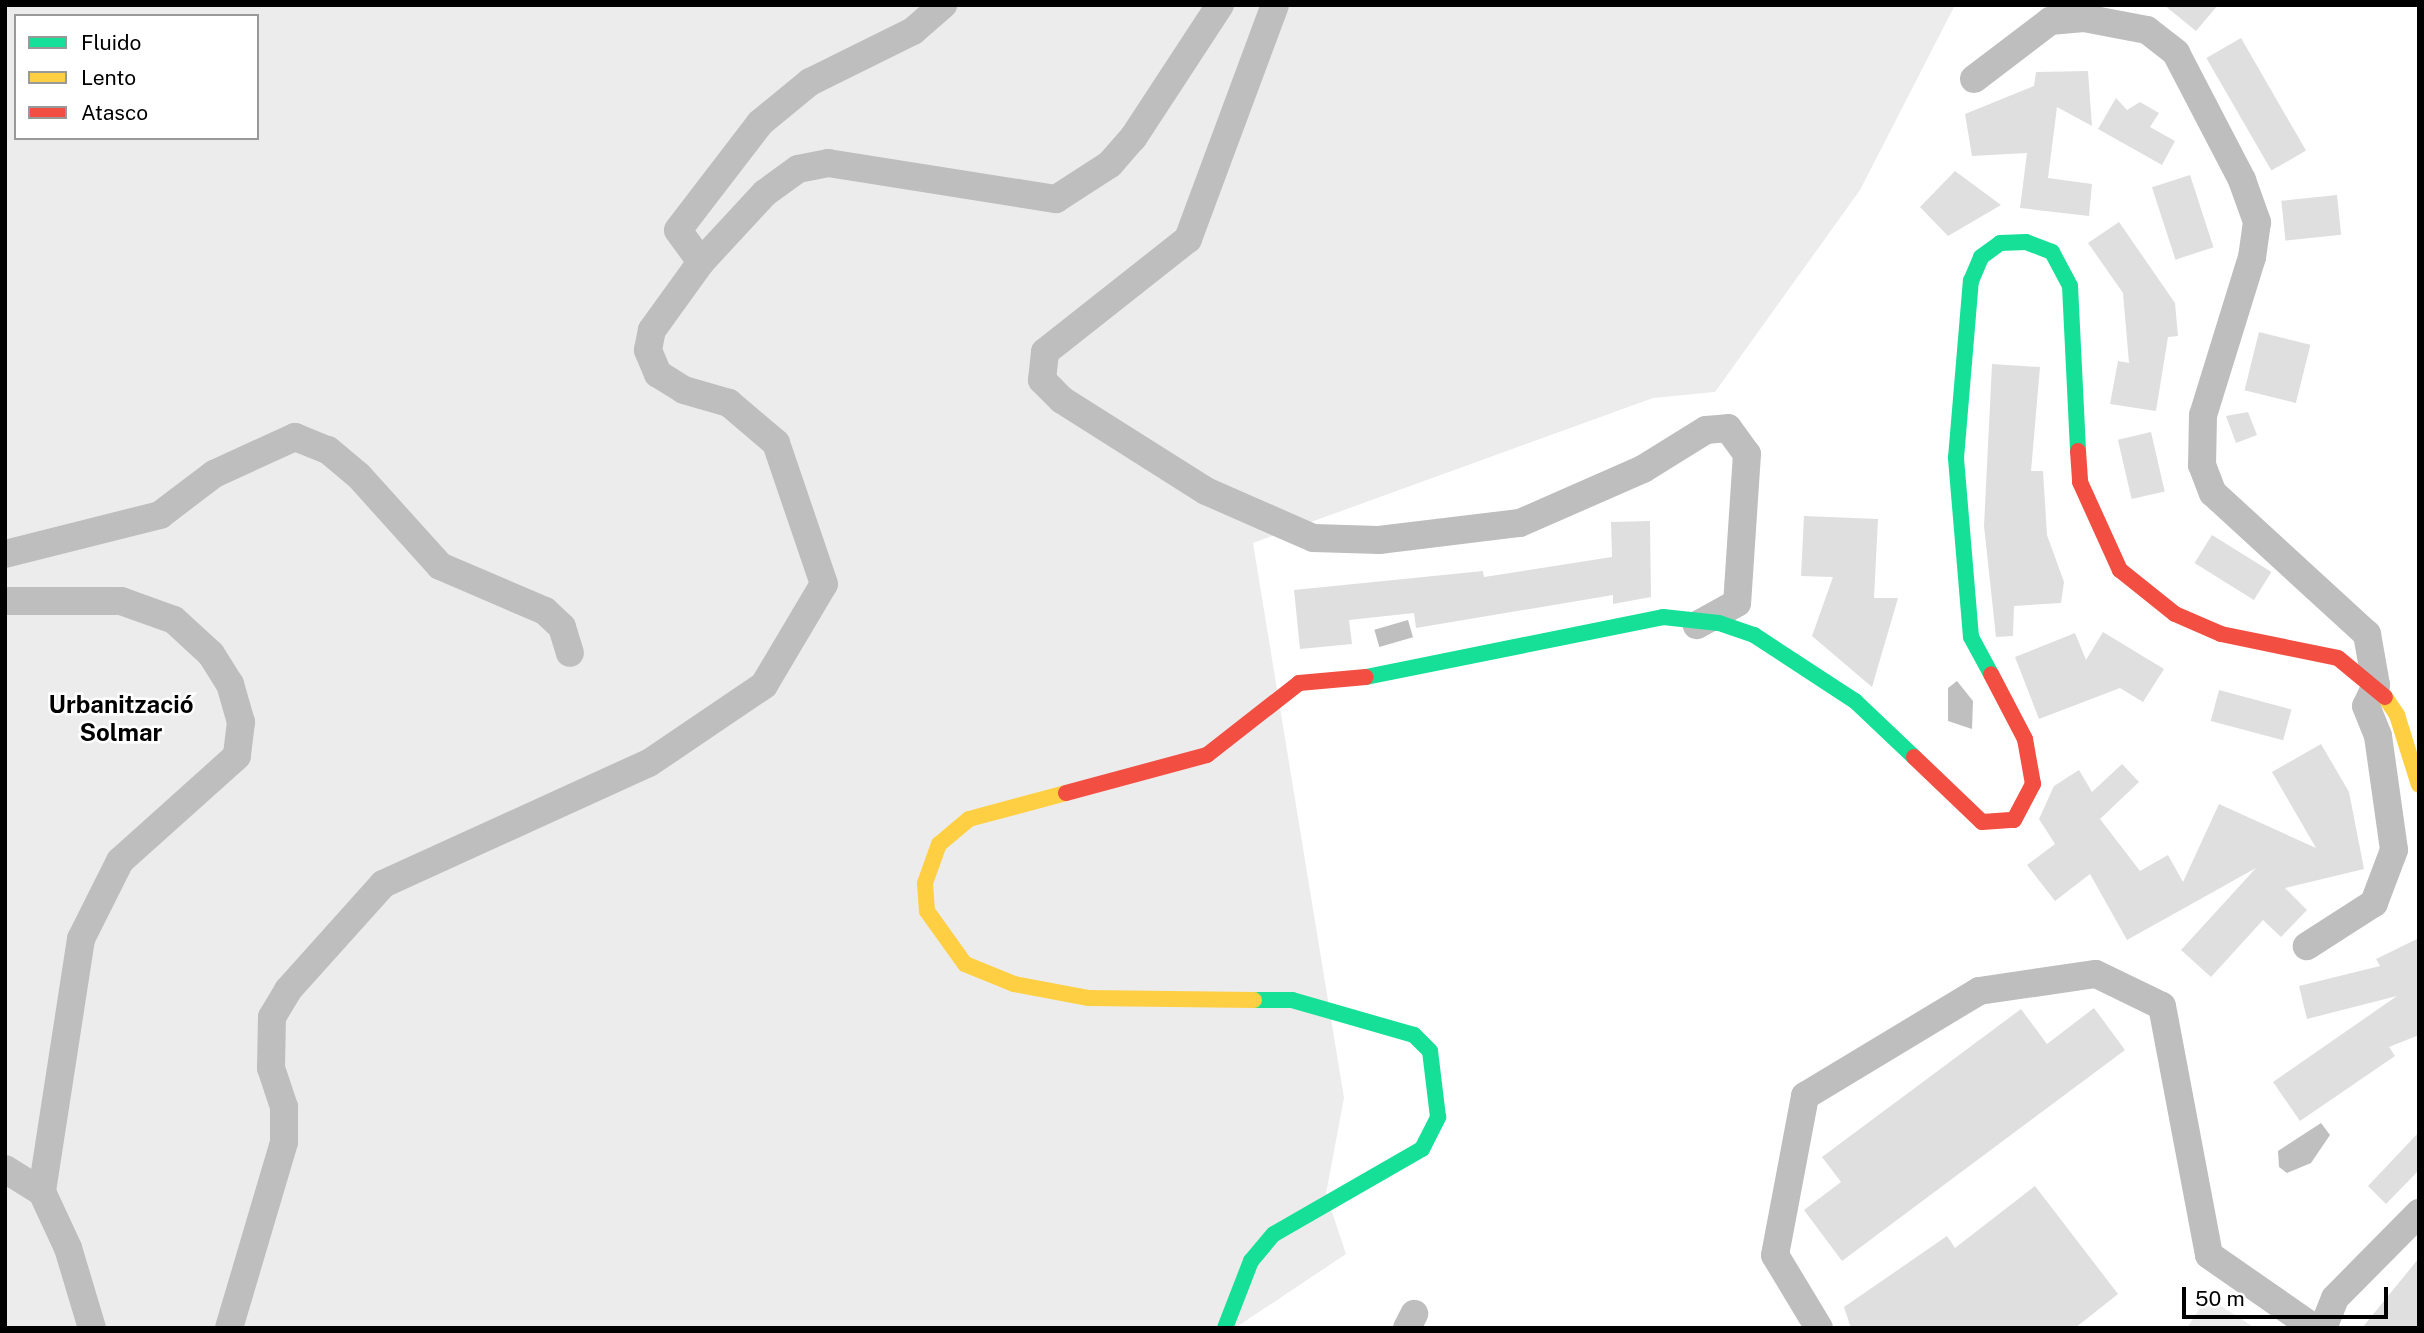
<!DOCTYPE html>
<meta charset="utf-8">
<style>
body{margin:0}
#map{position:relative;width:2424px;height:1333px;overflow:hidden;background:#fff;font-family:"Public Sans",sans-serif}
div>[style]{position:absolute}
.green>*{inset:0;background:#ececec}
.water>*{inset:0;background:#bfbfbf;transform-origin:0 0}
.building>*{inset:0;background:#dfdfdf;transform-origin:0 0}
.street>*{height:28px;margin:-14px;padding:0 14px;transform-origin:14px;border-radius:14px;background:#bebebe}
.fast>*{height:16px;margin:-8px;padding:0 8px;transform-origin:8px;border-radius:8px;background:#16e098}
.slow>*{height:16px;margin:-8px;padding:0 8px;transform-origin:8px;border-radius:8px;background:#ffcf43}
.jam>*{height:16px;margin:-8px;padding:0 8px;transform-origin:8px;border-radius:8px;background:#f24e42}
span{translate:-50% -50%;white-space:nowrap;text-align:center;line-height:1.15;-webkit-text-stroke:5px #fff;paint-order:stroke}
.neighbourhood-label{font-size:24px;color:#000;font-weight:700}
.frame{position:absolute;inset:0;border:7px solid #000;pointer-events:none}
.legend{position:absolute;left:14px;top:14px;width:245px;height:126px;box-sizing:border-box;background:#fff;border:2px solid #999;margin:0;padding:9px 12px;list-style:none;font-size:21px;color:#000}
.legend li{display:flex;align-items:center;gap:14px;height:35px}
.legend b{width:35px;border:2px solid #999}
.scale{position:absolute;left:2182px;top:1287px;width:206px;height:32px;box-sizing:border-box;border:4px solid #000;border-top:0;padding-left:9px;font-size:21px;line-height:24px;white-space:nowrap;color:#000;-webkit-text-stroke:5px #fff;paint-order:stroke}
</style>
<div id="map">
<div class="green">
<i style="clip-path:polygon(evenodd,5px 5px,1955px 5px,1860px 190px,1715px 392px,1653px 398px,1253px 543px,1344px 1098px,1326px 1194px,1346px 1254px,1235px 1328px,5px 1328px,5px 5px,16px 16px,257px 16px,257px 138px,16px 138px,16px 16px)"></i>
<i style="clip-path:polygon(2207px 1297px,2255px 1328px,2187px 1328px)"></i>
</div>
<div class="water">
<i style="left:1408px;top:620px;width:18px;height:35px;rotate:74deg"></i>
<i style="clip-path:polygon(1957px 681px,1973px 701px,1972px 729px,1948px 721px,1948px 688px)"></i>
<i style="clip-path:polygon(2321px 1123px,2330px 1135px,2311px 1163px,2287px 1173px,2279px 1167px,2278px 1151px)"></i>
</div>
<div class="building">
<i style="clip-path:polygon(2164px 5px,2218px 5px,2196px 31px)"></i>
<i style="left:2241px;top:38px;width:130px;height:40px;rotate:60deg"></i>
<i style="clip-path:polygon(2088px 71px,2092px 126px,2057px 107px,2048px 178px,2092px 184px,2089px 216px,2020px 208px,2027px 153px,1972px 156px,1965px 114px,2034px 86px,2036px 72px)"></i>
<i style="clip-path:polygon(2116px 98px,2127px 110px,2140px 102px,2159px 113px,2150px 127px,2175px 141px,2162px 165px,2098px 129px)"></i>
<i style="clip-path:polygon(1955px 171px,2001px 205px,1948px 236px,1920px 207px)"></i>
<i style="left:2190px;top:175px;width:76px;height:40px;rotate:72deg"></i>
<i style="left:2337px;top:195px;width:40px;height:56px;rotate:84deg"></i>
<i style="clip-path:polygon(2119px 222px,2175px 303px,2178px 336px,2168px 337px,2156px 411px,2110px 404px,2118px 361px,2129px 363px,2123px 293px,2088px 243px)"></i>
<i style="left:2259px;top:332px;width:53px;height:60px;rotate:14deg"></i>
<i style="clip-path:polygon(1992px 364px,2040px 367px,2031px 471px,2043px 471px,2047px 535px,2064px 582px,2061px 603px,2014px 606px,2013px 636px,1996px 637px,1984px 526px)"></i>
<i style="clip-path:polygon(2248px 412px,2257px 435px,2236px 443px,2226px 416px)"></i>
<i style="left:2151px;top:432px;width:61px;height:34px;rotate:77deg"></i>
<i style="clip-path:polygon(1804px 516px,1878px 519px,1874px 598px,1898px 598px,1872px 687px,1812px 636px,1833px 577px,1801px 576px)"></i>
<i style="clip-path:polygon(1650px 521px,1651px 597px,1613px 604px,1613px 595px,1416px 628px,1414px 613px,1349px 620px,1352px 644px,1300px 649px,1294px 590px,1483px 571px,1484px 577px,1612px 557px,1611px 522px)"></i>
<i style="left:2212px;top:535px;width:70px;height:33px;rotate:32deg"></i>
<i style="clip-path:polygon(2103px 632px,2164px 669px,2143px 702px,2120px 688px,2039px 719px,2015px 657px,2075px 633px,2086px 660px)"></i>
<i style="left:2219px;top:690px;width:75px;height:32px;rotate:15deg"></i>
<i style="clip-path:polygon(2321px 744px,2349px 792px,2364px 869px,2285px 888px,2307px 910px,2281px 937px,2263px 920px,2211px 977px,2181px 950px,2256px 868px,2127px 940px,2090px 874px,2055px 901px,2027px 865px,2055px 844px,2039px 819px,2054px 786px,2079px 770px,2092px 792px,2122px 764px,2139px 782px,2100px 819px,2140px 871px,2168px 855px,2183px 882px,2219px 804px,2316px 848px,2272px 772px)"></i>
<i style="clip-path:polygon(2419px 938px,2419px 1035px,2389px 1047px,2395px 1056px,2300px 1121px,2273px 1082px,2397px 996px,2307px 1019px,2299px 986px,2380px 966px,2376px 959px)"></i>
<i style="clip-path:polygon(2094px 1008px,2125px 1050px,1842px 1261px,1804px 1210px,1841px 1182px,1822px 1157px,2021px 1009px,2047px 1044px)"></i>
<i style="clip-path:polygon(2419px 1132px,2419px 1170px,2386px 1204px,2368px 1186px)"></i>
<i style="clip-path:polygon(2035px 1186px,2118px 1294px,2075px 1328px,1851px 1328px,1844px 1307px,1947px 1236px,1955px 1248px)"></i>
<i style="clip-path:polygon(2419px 1258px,2419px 1328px,2362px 1328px)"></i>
</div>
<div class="street">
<i style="left:1275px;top:5px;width:250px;rotate:110.4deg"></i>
<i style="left:1188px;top:239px;width:182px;rotate:141.7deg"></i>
<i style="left:1045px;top:352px;width:28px;rotate:96deg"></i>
<i style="left:1042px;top:380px;width:28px;rotate:45deg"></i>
<i style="left:1062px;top:400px;width:170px;rotate:32.3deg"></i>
<i style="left:1206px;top:491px;width:117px;rotate:23.7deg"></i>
<i style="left:1313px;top:538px;width:66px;rotate:1.7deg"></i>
<i style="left:1379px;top:540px;width:142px;rotate:-6.9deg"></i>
<i style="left:1520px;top:523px;width:134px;rotate:-23.7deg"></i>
<i style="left:1643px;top:469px;width:74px;rotate:-31.8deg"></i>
<i style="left:1706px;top:430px;width:22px;rotate:-5deg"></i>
<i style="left:1728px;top:428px;width:32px;rotate:54deg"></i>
<i style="left:1747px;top:454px;width:149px;rotate:93.8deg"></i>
<i style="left:1737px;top:603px;width:46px;rotate:151.2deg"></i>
<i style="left:1974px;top:79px;width:96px;rotate:-37.3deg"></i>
<i style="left:2050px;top:21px;width:34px;rotate:-5deg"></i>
<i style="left:2084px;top:18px;width:64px;rotate:10.8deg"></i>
<i style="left:2147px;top:30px;width:37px;rotate:38deg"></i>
<i style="left:2176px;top:53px;width:143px;rotate:62.5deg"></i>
<i style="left:2242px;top:180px;width:45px;rotate:70.3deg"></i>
<i style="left:2257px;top:222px;width:35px;rotate:98deg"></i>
<i style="left:2252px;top:257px;width:165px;rotate:107.2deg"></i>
<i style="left:2203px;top:415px;width:50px;rotate:91.1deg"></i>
<i style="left:2202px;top:465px;width:30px;rotate:69deg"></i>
<i style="left:2213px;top:493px;width:209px;rotate:42.5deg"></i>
<i style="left:2367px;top:634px;width:52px;rotate:80deg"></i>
<i style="left:2376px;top:685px;width:23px;rotate:115deg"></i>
<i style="left:2366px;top:706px;width:32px;rotate:68deg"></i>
<i style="left:2378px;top:736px;width:115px;rotate:82deg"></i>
<i style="left:2394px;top:850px;width:57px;rotate:110.7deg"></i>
<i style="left:2374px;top:903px;width:80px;rotate:147.3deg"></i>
<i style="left:701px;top:262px;width:39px;rotate:-126deg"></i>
<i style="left:678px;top:230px;width:135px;rotate:-52.5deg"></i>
<i style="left:760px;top:123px;width:65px;rotate:-39.4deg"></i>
<i style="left:810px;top:82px;width:115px;rotate:-26.3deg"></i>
<i style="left:913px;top:31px;width:40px;rotate:-41deg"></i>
<i style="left:5px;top:554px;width:160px;rotate:-14.1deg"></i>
<i style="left:160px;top:515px;width:68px;rotate:-37.2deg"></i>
<i style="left:214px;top:474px;width:89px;rotate:-24.6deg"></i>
<i style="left:295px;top:437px;width:35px;rotate:22deg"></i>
<i style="left:328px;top:450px;width:40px;rotate:40deg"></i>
<i style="left:359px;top:476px;width:121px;rotate:48deg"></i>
<i style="left:440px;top:566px;width:114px;rotate:23.2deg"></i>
<i style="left:545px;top:611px;width:23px;rotate:43deg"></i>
<i style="left:562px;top:627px;width:27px;rotate:73deg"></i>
<i style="left:5px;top:601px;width:116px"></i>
<i style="left:121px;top:601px;width:56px;rotate:19.7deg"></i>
<i style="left:174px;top:620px;width:50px;rotate:42.6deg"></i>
<i style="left:211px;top:654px;width:36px;rotate:58deg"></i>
<i style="left:230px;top:684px;width:40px;rotate:74deg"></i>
<i style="left:241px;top:722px;width:34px;rotate:97deg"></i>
<i style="left:237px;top:756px;width:157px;rotate:138.1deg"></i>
<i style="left:120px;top:861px;width:87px;rotate:116.6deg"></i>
<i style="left:81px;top:939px;width:256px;rotate:98.8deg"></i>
<i style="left:5px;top:1169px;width:44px;rotate:31.9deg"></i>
<i style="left:42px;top:1192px;width:62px;rotate:65.1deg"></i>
<i style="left:68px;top:1248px;width:84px;rotate:73.3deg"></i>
<i style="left:229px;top:1328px;width:194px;rotate:-73.5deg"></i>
<i style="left:284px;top:1142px;width:35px;rotate:-90deg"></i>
<i style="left:284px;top:1107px;width:41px;rotate:-108.4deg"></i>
<i style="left:271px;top:1068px;width:51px;rotate:-88.9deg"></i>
<i style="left:272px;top:1017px;width:31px;rotate:-59deg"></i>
<i style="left:288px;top:990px;width:142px;rotate:-48.1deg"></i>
<i style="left:383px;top:884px;width:292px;rotate:-24.5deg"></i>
<i style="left:649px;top:763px;width:139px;rotate:-34.1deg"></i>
<i style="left:764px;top:685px;width:117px;rotate:-59.3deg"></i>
<i style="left:824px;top:584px;width:149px;rotate:-108.8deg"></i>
<i style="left:776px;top:443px;width:62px;rotate:-139.6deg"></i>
<i style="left:729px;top:403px;width:47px;rotate:-163.9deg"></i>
<i style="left:684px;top:390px;width:31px;rotate:-148deg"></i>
<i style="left:658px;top:374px;width:26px;rotate:-113deg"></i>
<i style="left:648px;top:350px;width:20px;rotate:-79deg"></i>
<i style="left:652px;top:330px;width:84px;rotate:-54.2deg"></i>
<i style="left:701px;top:262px;width:94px;rotate:-47.2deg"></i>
<i style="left:765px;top:193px;width:41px;rotate:-36deg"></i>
<i style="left:798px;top:169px;width:31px;rotate:-11deg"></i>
<i style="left:828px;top:163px;width:231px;rotate:9deg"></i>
<i style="left:1056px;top:199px;width:64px;rotate:-32.9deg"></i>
<i style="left:1110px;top:164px;width:35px;rotate:-49deg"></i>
<i style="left:1133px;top:138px;width:159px;rotate:-56.8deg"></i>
<i style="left:1407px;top:1328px;width:16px;rotate:-63deg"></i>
<i style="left:1819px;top:1328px;width:85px;rotate:-121.1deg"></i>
<i style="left:1775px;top:1255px;width:162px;rotate:-79.3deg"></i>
<i style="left:1805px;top:1096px;width:203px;rotate:-31.1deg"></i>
<i style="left:1979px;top:991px;width:118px;rotate:-8.3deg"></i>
<i style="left:2096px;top:974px;width:73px;rotate:25.9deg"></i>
<i style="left:2162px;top:1006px;width:253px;rotate:79.3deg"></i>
<i style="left:2209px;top:1255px;width:128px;rotate:34.8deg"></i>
<i style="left:2323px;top:1328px;width:32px;rotate:-68deg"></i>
<i style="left:2335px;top:1298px;width:120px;rotate:-45.3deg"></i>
</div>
<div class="fast">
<i style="left:1991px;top:674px;width:42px;rotate:-118.4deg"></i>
<i style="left:1971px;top:637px;width:180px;rotate:-94.8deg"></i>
<i style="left:1956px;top:458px;width:178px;rotate:-85.2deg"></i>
<i style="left:1971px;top:281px;width:26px;rotate:-67deg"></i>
<i style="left:1981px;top:257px;width:24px;rotate:-36deg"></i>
<i style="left:2000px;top:243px;width:26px;rotate:-2deg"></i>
<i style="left:2026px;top:242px;width:28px;rotate:21deg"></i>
<i style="left:2052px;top:252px;width:38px;rotate:62deg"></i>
<i style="left:2070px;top:286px;width:165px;rotate:87.2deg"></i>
<i style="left:1366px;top:677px;width:303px;rotate:-11.4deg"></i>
<i style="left:1663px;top:617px;width:56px;rotate:6.1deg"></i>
<i style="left:1719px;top:623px;width:37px;rotate:19deg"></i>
<i style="left:1754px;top:635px;width:121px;rotate:33.2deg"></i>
<i style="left:1855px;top:701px;width:81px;rotate:43.5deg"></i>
<i style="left:1225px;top:1328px;width:72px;rotate:-68.8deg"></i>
<i style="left:1251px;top:1261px;width:35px;rotate:-50deg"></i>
<i style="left:1274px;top:1234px;width:171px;rotate:-29.9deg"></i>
<i style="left:1422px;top:1149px;width:36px;rotate:-63deg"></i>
<i style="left:1438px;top:1117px;width:66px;rotate:-96.9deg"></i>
<i style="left:1430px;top:1051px;width:23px;rotate:-135deg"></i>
<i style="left:1414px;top:1035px;width:127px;rotate:-164deg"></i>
<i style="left:1292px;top:1000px;width:38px;rotate:180deg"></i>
</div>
<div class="slow">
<i style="left:2385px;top:697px;width:22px;rotate:56deg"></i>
<i style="left:2397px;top:715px;width:73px;rotate:72.6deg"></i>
<i style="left:1066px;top:793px;width:100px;rotate:165deg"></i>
<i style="left:969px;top:819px;width:39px;rotate:140deg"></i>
<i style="left:939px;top:844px;width:41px;rotate:109.7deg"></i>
<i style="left:925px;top:883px;width:28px;rotate:86deg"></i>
<i style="left:927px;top:911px;width:65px;rotate:54.4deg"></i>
<i style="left:965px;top:964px;width:53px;rotate:22.2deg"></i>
<i style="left:1014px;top:984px;width:75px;rotate:10.7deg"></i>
<i style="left:1088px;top:998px;width:166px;rotate:0.7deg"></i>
</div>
<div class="jam">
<i style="left:2078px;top:451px;width:31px;rotate:86deg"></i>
<i style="left:2080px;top:482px;width:97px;rotate:65.6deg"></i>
<i style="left:2120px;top:570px;width:70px;rotate:38.7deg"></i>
<i style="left:2175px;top:614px;width:50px;rotate:23.5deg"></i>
<i style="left:2221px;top:634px;width:119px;rotate:11.6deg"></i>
<i style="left:2338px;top:658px;width:61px;rotate:39.7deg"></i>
<i style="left:1914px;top:757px;width:94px;rotate:43.7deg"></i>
<i style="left:1982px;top:822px;width:32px;rotate:-4deg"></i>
<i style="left:2014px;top:820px;width:41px;rotate:-62.2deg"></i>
<i style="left:2033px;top:784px;width:46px;rotate:-100.1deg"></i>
<i style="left:2025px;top:739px;width:73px;rotate:-117.6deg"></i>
<i style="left:1066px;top:793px;width:146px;rotate:-15.1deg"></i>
<i style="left:1207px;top:755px;width:117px;rotate:-38deg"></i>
<i style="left:1299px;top:683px;width:67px;rotate:-5.1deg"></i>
</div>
<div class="neighbourhood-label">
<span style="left:121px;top:719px">Urbanització<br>Solmar</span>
</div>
<div class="frame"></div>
<ul class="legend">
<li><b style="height:9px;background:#16e098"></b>Fluido</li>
<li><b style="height:9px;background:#ffcf43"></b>Lento</li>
<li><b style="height:9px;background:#f24e42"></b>Atasco</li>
</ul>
<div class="scale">50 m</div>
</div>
